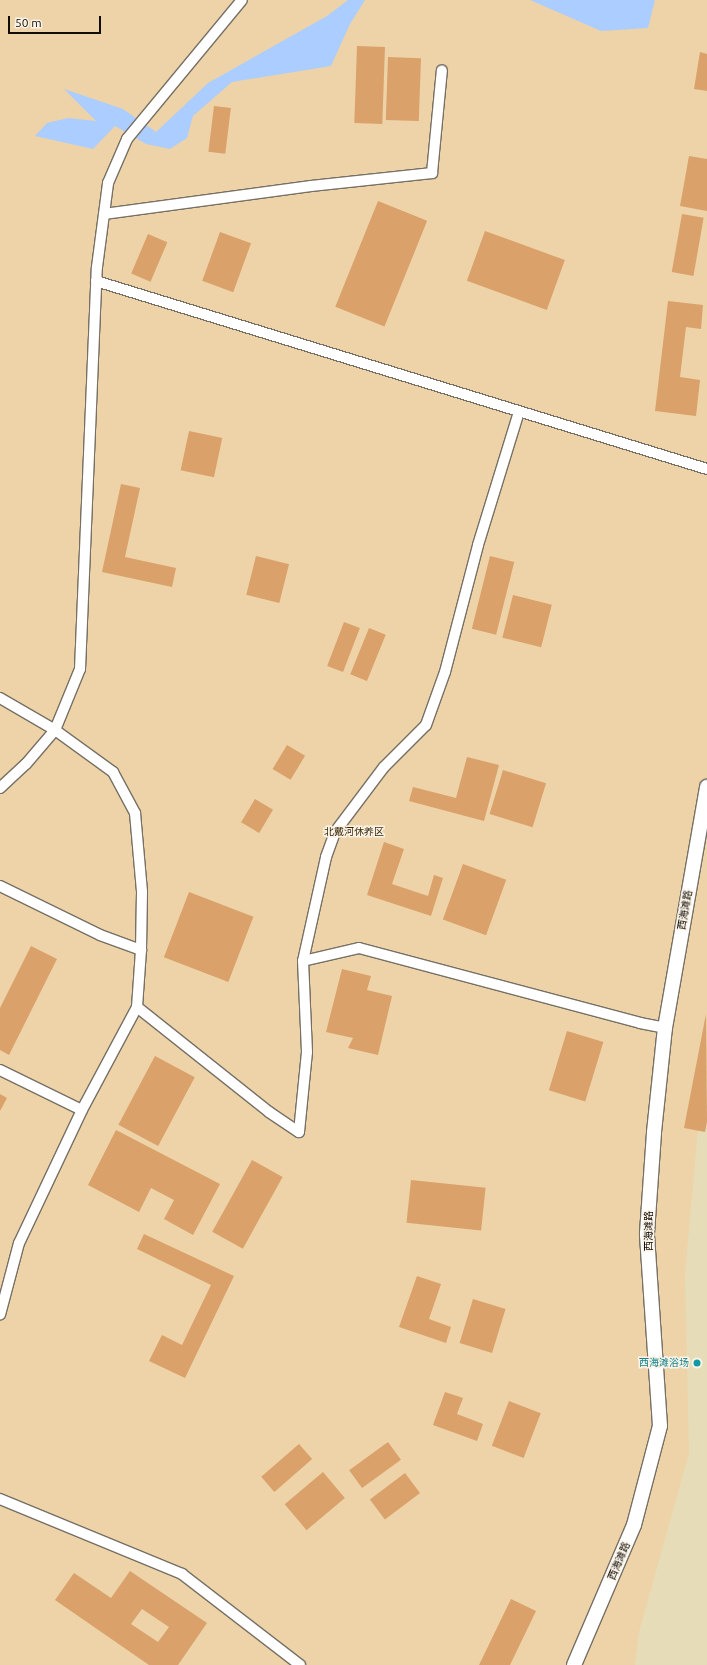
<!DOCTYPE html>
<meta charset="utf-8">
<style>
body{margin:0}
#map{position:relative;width:707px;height:1665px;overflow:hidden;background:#ece5d9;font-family:Ubuntu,"Noto Sans SC",sans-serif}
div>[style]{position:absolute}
.green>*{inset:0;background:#edd3a7;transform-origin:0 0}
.sand>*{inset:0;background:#e6ddb8}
.water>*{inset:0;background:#accdff}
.building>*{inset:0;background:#daa16a;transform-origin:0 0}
.roads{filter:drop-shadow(1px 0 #767065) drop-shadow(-1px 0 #767065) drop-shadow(0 1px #767065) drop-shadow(0 -1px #767065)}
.minor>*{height:10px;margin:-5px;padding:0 5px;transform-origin:5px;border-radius:5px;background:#fff}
.secondary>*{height:14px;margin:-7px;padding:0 7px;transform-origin:7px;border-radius:7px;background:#fff}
.dots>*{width:11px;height:11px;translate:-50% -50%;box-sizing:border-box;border:2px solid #faf3e6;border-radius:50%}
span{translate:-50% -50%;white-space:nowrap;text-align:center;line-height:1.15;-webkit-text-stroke:3px #faf3e6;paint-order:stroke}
.park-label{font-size:10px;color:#382808}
.street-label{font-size:10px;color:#100d09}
.culture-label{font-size:10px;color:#0d838f}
.right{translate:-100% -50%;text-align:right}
.scale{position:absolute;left:8px;top:16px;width:93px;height:18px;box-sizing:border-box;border:2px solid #100d09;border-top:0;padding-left:5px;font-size:12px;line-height:14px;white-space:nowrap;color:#100d09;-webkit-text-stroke:3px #faf3e6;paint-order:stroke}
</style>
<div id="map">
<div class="green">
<i style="left:0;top:0;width:707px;height:1665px"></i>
</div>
<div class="sand">
<i style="clip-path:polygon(707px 1075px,707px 1665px,635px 1665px,639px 1632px,689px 1453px,685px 1274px,697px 1139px)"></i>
</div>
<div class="water">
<i style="clip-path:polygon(348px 0,365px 0,350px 24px,331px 66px,232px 82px,193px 116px,187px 138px,170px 149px,146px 144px,115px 126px,93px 149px,35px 136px,47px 123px,68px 118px,96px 121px,64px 89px,123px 109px,156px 132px,208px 83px,327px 16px)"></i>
<i style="clip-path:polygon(530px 0,655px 0,648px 28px,601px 31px)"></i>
</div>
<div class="building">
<i style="left:357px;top:46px;width:28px;height:77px;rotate:2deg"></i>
<i style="clip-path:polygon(700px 52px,707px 54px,707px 91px,694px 89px)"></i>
<i style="left:388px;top:57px;width:33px;height:63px;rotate:2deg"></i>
<i style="left:214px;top:106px;width:17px;height:46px;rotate:7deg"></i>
<i style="clip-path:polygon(689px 156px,707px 159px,707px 211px,680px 206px)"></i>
<i style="left:378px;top:201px;width:53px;height:114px;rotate:22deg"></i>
<i style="left:682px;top:214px;width:22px;height:59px;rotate:10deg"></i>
<i style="left:485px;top:231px;width:85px;height:53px;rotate:20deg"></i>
<i style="left:220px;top:232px;width:33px;height:52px;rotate:20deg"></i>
<i style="left:148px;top:234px;width:21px;height:43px;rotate:23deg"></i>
<i style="clip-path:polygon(668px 301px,703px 305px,701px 329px,686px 327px,680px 377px,700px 380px,696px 416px,655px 411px)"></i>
<i style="left:189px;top:431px;width:34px;height:40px;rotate:12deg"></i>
<i style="clip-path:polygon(121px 484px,140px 488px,125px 557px,176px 568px,172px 587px,102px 572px)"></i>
<i style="left:256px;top:556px;width:34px;height:40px;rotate:14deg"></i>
<i style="left:490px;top:556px;width:25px;height:75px;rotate:14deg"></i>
<i style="left:513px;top:595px;width:40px;height:44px;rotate:14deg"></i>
<i style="left:344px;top:622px;width:17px;height:47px;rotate:21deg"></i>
<i style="left:369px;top:628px;width:18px;height:50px;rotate:22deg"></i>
<i style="left:287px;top:745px;width:21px;height:28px;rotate:31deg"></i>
<i style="clip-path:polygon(467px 757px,499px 765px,484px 821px,409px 801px,413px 787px,456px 798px)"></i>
<i style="left:503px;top:770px;width:45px;height:46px;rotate:17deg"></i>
<i style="left:255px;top:799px;width:21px;height:27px;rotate:31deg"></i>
<i style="clip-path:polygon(384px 842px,404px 849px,392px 884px,428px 896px,434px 875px,443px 878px,431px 916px,367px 895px)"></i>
<i style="left:463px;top:864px;width:46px;height:59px;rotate:20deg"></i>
<i style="left:189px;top:892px;width:69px;height:70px;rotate:21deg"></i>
<i style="clip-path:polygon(31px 946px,57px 959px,9px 1055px,0 1050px,0 1008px)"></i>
<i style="clip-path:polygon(342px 969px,371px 976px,367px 990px,392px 996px,378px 1055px,348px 1048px,353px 1038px,326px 1032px)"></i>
<i style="clip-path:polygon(706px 1014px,707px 1122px,705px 1132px,684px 1128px)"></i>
<i style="left:567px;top:1031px;width:38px;height:62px;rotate:17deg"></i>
<i style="left:155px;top:1056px;width:45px;height:78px;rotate:28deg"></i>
<i style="clip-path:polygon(0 1094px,7px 1098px,0 1111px)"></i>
<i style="clip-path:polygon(116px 1130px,220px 1184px,193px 1235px,164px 1219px,174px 1200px,151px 1188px,139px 1212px,88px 1185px)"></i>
<i style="left:252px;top:1160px;width:35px;height:82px;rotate:29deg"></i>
<i style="left:411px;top:1180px;width:75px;height:43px;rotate:6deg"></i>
<i style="clip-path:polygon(144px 1234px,234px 1276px,185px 1378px,149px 1361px,162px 1335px,182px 1345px,211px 1285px,137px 1249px)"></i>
<i style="clip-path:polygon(417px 1276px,441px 1284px,429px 1319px,451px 1327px,446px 1343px,399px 1327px)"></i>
<i style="left:473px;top:1299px;width:34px;height:46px;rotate:17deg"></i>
<i style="clip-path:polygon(445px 1392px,463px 1398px,457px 1414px,483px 1424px,477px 1441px,433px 1425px)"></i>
<i style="left:509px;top:1401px;width:34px;height:48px;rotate:21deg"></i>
<i style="left:388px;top:1442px;width:22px;height:48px;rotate:54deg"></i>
<i style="left:299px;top:1444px;width:20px;height:50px;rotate:49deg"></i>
<i style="left:323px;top:1472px;width:34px;height:50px;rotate:50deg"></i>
<i style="left:405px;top:1473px;width:25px;height:44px;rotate:53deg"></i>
<i style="clip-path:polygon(evenodd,130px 1571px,207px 1623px,178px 1665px,149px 1665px,55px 1600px,74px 1573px,111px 1598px,130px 1571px,142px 1609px,169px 1627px,158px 1642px,131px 1624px,142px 1609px)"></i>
<i style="clip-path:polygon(511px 1599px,536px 1611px,510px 1665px,479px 1665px)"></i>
</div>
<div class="roads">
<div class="minor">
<i style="left:104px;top:214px;width:209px;rotate:-7.7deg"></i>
<i style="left:311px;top:186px;width:122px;rotate:-6.1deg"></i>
<i style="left:432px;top:173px;width:103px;rotate:-84.5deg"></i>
<i style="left:96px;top:281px;width:639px;rotate:17.1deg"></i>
<i style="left:0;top:698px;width:64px;rotate:30.2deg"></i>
<i style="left:55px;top:730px;width:72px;rotate:35.9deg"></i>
<i style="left:113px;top:772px;width:47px;rotate:61.8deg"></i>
<i style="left:135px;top:813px;width:79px;rotate:84.9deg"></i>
<i style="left:142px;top:892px;width:58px;rotate:91deg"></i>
<i style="left:141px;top:950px;width:57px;rotate:94deg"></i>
<i style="left:137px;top:1007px;width:117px;rotate:118.1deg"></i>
<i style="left:82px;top:1110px;width:147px;rotate:115.3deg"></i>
<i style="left:19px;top:1243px;width:74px;rotate:104.8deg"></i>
<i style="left:0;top:788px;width:35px;rotate:-43deg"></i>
<i style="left:26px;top:764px;width:45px;rotate:-49.5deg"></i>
<i style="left:55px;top:730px;width:66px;rotate:-67.7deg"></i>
<i style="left:80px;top:669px;width:402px;rotate:-87.6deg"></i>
<i style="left:97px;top:267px;width:85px;rotate:-82.5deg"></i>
<i style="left:108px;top:183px;width:48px;rotate:-66.6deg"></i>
<i style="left:127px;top:139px;width:180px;rotate:-50.4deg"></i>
<i style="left:0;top:886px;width:111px;rotate:26.1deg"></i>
<i style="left:100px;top:935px;width:44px;rotate:20.1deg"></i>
<i style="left:303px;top:961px;width:57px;rotate:-13.1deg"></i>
<i style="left:359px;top:948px;width:291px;rotate:14.9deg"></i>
<i style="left:640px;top:1023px;width:25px;rotate:11deg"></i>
<i style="left:137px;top:1007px;width:169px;rotate:38.5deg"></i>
<i style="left:269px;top:1112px;width:36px;rotate:34deg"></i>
<i style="left:299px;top:1132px;width:80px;rotate:-84.3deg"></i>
<i style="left:307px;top:1052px;width:91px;rotate:-92.5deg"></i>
<i style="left:303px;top:961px;width:107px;rotate:-77.5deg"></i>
<i style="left:326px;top:857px;width:27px;rotate:-70deg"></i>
<i style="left:335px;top:832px;width:81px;rotate:-53deg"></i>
<i style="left:384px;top:767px;width:59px;rotate:-45deg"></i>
<i style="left:426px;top:725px;width:56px;rotate:-70.3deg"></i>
<i style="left:445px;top:672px;width:131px;rotate:-75.4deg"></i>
<i style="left:478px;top:545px;width:139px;rotate:-72.9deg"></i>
<i style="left:0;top:1070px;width:91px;rotate:26deg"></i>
<i style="left:0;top:1499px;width:197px;rotate:22.4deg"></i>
<i style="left:182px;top:1574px;width:149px;rotate:37.6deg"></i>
</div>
<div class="secondary">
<i style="left:574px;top:1665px;width:152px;rotate:-66.8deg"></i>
<i style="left:634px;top:1525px;width:102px;rotate:-75.3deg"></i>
<i style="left:660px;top:1426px;width:193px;rotate:-93.9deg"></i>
<i style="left:647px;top:1233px;width:101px;rotate:-86deg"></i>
<i style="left:654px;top:1132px;width:105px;rotate:-84deg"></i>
<i style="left:665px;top:1028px;width:245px;rotate:-80.1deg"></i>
</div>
</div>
<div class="dots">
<i style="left:697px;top:1363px;background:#0f9aa8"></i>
</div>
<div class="park-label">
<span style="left:354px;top:832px">北戴河休养区</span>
</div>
<div class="street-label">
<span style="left:685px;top:910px;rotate:-80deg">西海滩路</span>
<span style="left:649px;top:1231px;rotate:-90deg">西海滩路</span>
<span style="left:619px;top:1561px;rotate:-67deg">西海滩路</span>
</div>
<div class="culture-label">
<span class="right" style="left:689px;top:1363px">西海滩浴场</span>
</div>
<div class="scale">50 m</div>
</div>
